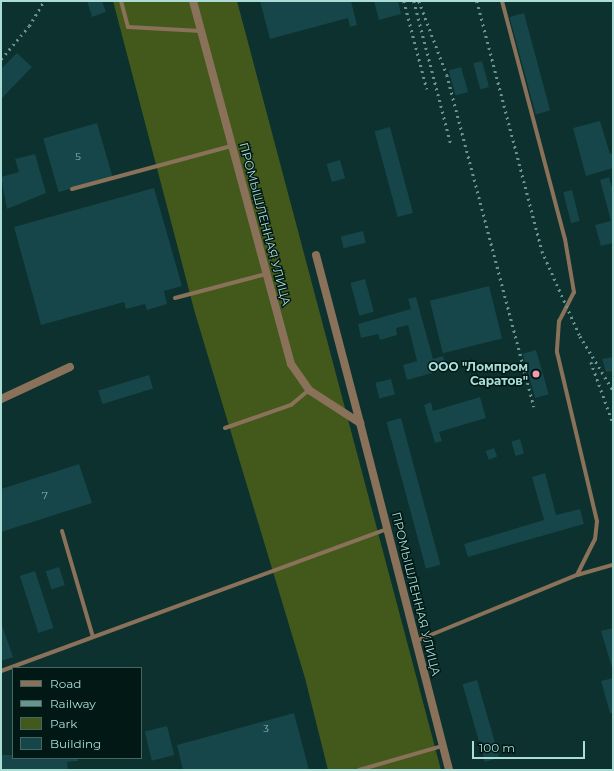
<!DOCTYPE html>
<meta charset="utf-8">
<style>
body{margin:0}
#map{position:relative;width:614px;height:771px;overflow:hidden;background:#0c312e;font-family:Montserrat,sans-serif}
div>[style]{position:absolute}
.green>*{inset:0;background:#43591b}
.building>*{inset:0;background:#16454a;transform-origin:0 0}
.service>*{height:4px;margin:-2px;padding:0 2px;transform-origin:2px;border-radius:2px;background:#8a7159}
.minor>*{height:8px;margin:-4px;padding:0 4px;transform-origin:4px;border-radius:4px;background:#8a7159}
.tertiary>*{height:8px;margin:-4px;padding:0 4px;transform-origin:4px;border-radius:4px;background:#8a7159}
.rail>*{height:2.5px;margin-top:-1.25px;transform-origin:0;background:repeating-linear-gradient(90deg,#699590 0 2px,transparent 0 6px)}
.dots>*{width:11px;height:11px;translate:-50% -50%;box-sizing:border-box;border:2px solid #011815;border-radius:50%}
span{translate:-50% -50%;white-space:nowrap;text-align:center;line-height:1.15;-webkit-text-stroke:3px #011815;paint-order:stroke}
.number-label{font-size:10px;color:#86b7b4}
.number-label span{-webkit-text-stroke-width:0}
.street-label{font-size:12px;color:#abddd7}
.poi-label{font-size:12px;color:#abddd7;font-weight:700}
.right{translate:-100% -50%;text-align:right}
.frame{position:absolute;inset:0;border:2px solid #abddd7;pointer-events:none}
.legend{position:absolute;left:12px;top:667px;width:130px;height:92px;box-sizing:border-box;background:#011815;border:1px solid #456763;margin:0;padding:5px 7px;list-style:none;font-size:12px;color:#abddd7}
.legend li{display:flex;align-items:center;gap:8px;height:20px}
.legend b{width:20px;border:1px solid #456763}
.scale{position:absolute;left:472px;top:741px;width:113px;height:18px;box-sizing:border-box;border:2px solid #abddd7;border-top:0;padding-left:5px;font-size:12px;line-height:14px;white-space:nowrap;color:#abddd7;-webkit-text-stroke:3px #011815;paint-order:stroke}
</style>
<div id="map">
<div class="green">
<i style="clip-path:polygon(113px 1px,237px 1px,441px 770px,328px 770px,305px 678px,195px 313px)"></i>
</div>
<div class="building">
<i style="clip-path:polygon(87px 1px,102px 1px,106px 12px,92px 17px)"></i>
<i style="clip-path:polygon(260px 1px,351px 1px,357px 25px,350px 27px,348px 18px,270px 39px)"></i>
<i style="clip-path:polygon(374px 1px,398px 1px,401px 14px,379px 20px)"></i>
<i style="left:524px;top:13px;width:101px;height:15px;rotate:75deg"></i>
<i style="clip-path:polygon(17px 53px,32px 67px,1px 99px,1px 69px)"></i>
<i style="left:482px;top:61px;width:27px;height:9px;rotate:75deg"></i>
<i style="left:461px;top:67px;width:26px;height:13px;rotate:74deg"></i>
<i style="clip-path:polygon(600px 121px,610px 154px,613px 153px,613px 168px,586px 176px,573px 128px)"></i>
<i style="left:97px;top:123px;width:56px;height:56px;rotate:74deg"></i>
<i style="left:390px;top:127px;width:89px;height:16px;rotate:75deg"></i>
<i style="clip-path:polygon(35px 154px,46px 193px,7px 209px,1px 177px,19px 172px,15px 159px)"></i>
<i style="left:340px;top:160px;width:19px;height:14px;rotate:74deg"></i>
<i style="clip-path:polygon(609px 177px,613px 191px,613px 243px,601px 246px,595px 225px,611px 221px,600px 180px)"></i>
<i style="clip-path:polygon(154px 188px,182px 286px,164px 291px,167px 304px,147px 310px,145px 304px,126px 309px,124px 302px,41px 325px,14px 227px)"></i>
<i style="left:572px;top:190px;width:32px;height:9px;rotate:76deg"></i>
<i style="left:363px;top:231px;width:12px;height:23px;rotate:76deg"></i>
<i style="left:365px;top:279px;width:34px;height:15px;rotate:75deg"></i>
<i style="left:489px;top:286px;width:54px;height:61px;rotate:76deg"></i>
<i style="clip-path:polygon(416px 297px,433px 359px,443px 356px,447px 369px,407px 380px,403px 365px,417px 361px,408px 325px,396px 328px,397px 335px,380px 340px,378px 334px,361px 338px,358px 324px,411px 309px,408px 299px)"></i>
<i style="left:536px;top:350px;width:46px;height:14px;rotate:74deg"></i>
<i style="clip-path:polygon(613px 357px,613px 371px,606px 372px,602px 359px)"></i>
<i style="left:149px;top:375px;width:14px;height:53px;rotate:73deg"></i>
<i style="left:391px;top:379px;width:16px;height:16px;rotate:76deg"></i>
<i style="clip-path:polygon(480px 397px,486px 418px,439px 432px,442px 441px,435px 443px,424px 405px,431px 402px,433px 411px)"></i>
<i style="left:401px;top:418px;width:152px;height:15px;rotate:75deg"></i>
<i style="left:520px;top:439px;width:15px;height:9px;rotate:74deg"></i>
<i style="left:494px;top:448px;width:9px;height:9px;rotate:69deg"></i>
<i style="clip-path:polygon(79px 464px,92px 503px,1px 532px,1px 489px)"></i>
<i style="clip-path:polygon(545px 473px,556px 515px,580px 509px,584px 524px,468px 557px,464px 544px,544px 520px,532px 477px)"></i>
<i style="left:59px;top:567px;width:19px;height:14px;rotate:72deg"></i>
<i style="left:35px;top:571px;width:60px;height:16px;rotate:72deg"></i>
<i style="clip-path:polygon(1px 622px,13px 657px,1px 661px)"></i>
<i style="clip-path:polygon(613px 628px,613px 671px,601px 631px)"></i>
<i style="clip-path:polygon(613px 678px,613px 713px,610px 713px,601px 681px)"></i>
<i style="left:477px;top:680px;width:81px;height:15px;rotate:74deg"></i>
<i style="clip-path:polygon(294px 713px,309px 770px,183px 770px,177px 745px)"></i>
<i style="left:167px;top:726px;width:30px;height:23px;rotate:76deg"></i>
<i style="clip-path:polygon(1px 755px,13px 755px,13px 758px,78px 758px,78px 761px,67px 762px,68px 770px,1px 769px)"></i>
</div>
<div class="service">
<i style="left:121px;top:1px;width:27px;rotate:75deg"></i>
<i style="left:128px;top:27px;width:73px;rotate:3.1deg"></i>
<i style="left:502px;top:1px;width:246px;rotate:75.2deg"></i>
<i style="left:565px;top:239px;width:54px;rotate:80.4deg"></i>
<i style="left:574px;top:292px;width:33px;rotate:117deg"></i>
<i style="left:559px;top:321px;width:31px;rotate:94deg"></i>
<i style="left:557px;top:352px;width:174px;rotate:76.7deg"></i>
<i style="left:597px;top:521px;width:18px;rotate:96deg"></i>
<i style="left:595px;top:539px;width:40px;rotate:116.6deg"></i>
<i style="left:72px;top:189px;width:165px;rotate:-15.1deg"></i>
<i style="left:175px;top:298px;width:94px;rotate:-14.8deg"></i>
<i style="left:225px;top:428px;width:70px;rotate:-19.2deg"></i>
<i style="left:291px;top:405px;width:23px;rotate:-40deg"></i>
<i style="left:62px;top:531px;width:110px;rotate:73.7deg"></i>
<i style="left:416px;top:641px;width:174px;rotate:-22.3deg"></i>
<i style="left:577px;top:575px;width:37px;rotate:-16deg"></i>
<i style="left:1px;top:671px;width:411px;rotate:-20.2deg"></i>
<i style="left:359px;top:770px;width:86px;rotate:-16.1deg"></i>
</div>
<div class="minor">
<i style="left:316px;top:255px;width:174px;rotate:75.3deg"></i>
<i style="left:1px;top:399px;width:76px;rotate:-24.9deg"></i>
</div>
<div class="tertiary">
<i style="left:193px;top:1px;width:376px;rotate:74.9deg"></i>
<i style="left:291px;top:364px;width:32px;rotate:55deg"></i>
<i style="left:309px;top:390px;width:61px;rotate:32.9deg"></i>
<i style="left:360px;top:423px;width:358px;rotate:75.6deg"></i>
</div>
<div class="rail">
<i style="left:404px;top:1px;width:91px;rotate:75.4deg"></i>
<i style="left:414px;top:1px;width:148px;rotate:75.5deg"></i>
<i style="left:419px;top:1px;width:79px;rotate:69.3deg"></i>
<i style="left:447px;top:75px;width:343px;rotate:75.3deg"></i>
<i style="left:477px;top:1px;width:258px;rotate:75.4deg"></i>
<i style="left:542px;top:251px;width:93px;rotate:65.9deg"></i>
<i style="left:580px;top:336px;width:63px;rotate:58.6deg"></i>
<i style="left:1px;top:59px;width:43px;rotate:-49.7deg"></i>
<i style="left:29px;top:26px;width:29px;rotate:-59deg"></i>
<i style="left:591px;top:362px;width:65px;rotate:70.2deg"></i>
</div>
<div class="dots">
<i style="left:536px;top:374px;background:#f39aac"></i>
</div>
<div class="number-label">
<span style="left:78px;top:157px">5</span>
<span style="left:45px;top:496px">7</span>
<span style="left:266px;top:729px">3</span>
</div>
<div class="street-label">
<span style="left:265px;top:224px;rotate:75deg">ПРОМЫШЛЕННАЯ УЛИЦА</span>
<span style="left:416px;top:594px;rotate:76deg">ПРОМЫШЛЕННАЯ УЛИЦА</span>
</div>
<div class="poi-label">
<span class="right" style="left:528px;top:374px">ООО "Ломпром<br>Саратов"</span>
</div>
<div class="frame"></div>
<ul class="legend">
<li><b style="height:5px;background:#8a7159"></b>Road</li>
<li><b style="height:5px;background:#699590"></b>Railway</li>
<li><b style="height:11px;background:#43591b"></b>Park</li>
<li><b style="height:11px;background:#16454a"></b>Building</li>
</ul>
<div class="scale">100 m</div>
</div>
